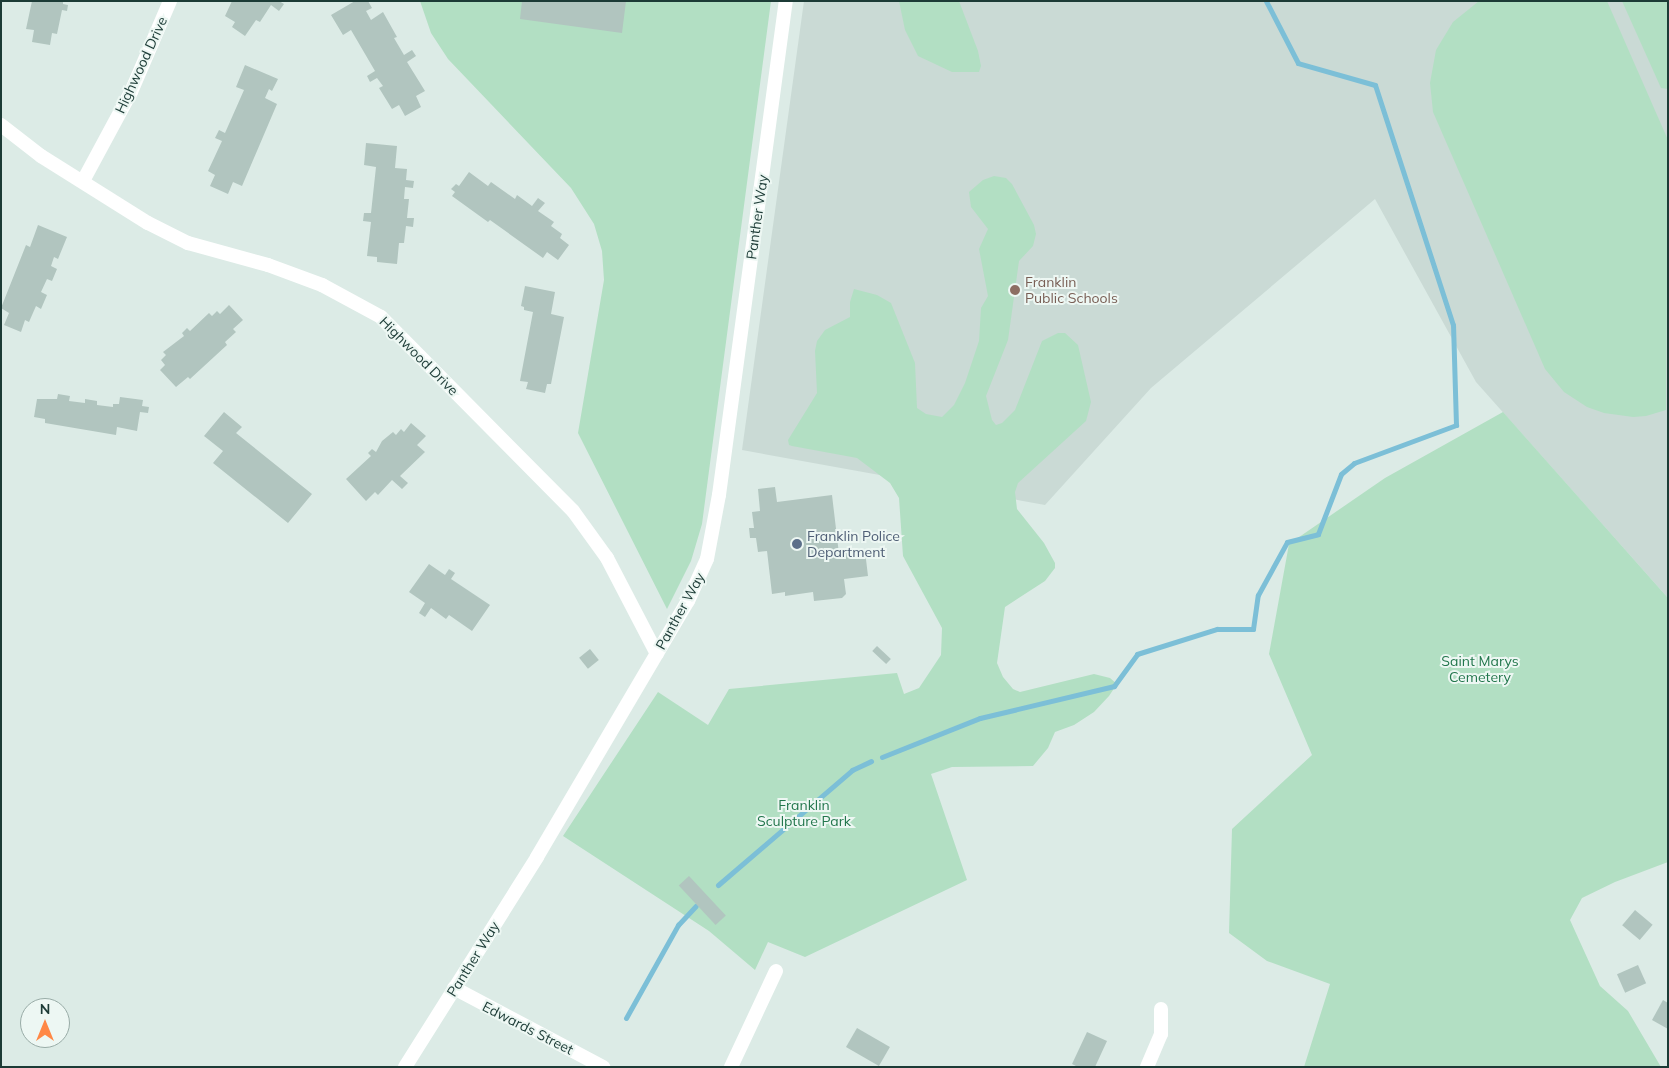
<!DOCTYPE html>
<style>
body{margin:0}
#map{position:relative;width:1669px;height:1068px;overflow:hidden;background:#dcebe6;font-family:Mulish,sans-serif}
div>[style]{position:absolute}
.built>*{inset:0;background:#cadad5}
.green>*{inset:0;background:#b2dfc3}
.stream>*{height:5px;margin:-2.5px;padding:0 2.5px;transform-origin:2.5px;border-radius:2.5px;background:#7cbfd7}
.building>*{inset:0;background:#b1c5bf;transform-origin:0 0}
.street>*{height:14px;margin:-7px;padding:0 7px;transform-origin:7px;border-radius:7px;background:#fff}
.dots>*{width:14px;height:14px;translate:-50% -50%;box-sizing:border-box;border:2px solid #edf7f3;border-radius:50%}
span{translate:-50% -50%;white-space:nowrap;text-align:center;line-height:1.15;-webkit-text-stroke:4px #edf7f3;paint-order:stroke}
.street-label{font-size:14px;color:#1c3b36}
.education-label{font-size:14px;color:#785e54}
.left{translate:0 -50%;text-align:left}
.service-label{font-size:14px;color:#4e5e75}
.park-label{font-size:14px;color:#22764c}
.frame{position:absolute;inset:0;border:2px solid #1c3b36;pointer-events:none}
.north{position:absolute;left:20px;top:998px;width:50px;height:50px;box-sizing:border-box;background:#edf7f3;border:1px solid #99aca7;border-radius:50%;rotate:0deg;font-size:14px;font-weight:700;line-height:20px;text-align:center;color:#1c3b36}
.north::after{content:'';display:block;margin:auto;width:18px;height:22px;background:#ff8846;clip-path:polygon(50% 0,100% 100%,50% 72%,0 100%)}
</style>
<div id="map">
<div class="built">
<i style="clip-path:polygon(804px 1px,1668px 1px,1668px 598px,1476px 382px,1375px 199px,1151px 388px,1045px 505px,742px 450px)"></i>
</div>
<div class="green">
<i style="clip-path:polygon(420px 1px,771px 1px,702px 524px,691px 561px,667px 609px,578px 433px,604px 280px,602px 251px,594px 224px,571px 188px,448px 59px,431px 33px)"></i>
<i style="clip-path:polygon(899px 1px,959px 1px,978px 51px,981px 66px,979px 72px,952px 72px,918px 56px,905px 30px)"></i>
<i style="clip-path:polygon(1479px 1px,1607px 1px,1668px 140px,1666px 410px,1646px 416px,1633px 417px,1604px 413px,1587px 407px,1564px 392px,1545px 369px,1433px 112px,1430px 83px,1436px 50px,1453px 22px)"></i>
<i style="clip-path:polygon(1622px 1px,1668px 1px,1668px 89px,1661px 88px)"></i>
<i style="clip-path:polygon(994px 176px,1006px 178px,1012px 184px,1034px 225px,1036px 234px,1033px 246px,1019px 261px,1008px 340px,986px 396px,992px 420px,996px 425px,1002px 423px,1015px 410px,1042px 341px,1058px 333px,1065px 333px,1078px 345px,1091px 402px,1086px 421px,1018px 483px,1015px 492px,1017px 509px,1044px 543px,1055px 563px,1055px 568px,1045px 581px,1005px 607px,997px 663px,1003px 677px,1013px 689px,1020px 692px,1094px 674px,1110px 678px,1117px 684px,1109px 696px,1094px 712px,1074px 725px,1055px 732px,1048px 748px,1033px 766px,952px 767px,931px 774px,967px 880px,805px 957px,768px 942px,755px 970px,709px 931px,563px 836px,658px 692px,708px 725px,729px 689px,897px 673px,904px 694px,919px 688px,941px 655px,942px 628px,903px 556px,899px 498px,890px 483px,857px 458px,792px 446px,789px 445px,788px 440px,817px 393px,815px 351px,817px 341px,825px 330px,850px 317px,850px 302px,854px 289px,877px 295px,891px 303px,915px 363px,917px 408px,926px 414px,942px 417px,954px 405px,965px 383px,979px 341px,981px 308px,988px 296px,979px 249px,988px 229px,971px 207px,969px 192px,983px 180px)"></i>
<i style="clip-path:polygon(1503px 412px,1668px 598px,1668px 862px,1615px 882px,1582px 898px,1570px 920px,1600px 986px,1628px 1011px,1661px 1067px,1304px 1067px,1330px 984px,1267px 961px,1229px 933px,1232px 829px,1312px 755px,1269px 654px,1289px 544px,1385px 478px)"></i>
</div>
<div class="stream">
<i style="left:882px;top:757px;width:105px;rotate:-21.7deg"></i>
<i style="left:980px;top:718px;width:138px;rotate:-13.4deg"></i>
<i style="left:1114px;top:686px;width:39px;rotate:-54deg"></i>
<i style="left:1137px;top:654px;width:84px;rotate:-17.4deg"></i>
<i style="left:1217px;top:629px;width:36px"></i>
<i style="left:1253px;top:629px;width:34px;rotate:-82deg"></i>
<i style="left:1258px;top:595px;width:60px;rotate:-61.3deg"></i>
<i style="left:1287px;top:542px;width:32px;rotate:-14deg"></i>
<i style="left:1318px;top:534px;width:64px;rotate:-69deg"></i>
<i style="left:1341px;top:474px;width:17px;rotate:-40deg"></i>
<i style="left:1354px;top:463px;width:109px;rotate:-20.4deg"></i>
<i style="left:1456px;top:425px;width:100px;rotate:-91.7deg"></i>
<i style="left:1453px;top:325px;width:252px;rotate:-108deg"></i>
<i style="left:1375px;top:85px;width:80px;rotate:-164.1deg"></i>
<i style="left:1298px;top:63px;width:70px;rotate:-117.3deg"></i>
<i style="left:718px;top:885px;width:177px;rotate:-40.6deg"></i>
<i style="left:852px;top:770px;width:21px;rotate:-25deg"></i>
<i style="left:626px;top:1018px;width:107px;rotate:-60.8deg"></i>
<i style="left:678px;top:925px;width:26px;rotate:-47deg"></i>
</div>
<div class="building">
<i style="clip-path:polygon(32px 1px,63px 1px,63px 4px,68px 5px,67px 11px,62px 10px,57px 34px,52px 33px,50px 45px,32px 42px,34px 30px,26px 29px)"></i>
<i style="clip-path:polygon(232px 1px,279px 1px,284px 4px,279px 11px,271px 5px,260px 22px,256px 20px,245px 36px,232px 27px,235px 22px,225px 16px)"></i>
<i style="clip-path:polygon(355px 1px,368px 1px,372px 8px,366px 11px,371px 20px,383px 12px,397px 37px,394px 38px,404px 55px,412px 50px,416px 56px,407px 62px,425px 91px,416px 96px,421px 107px,405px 116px,399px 105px,392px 109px,379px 88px,383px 86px,377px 78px,370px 82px,367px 76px,375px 71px,351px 30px,343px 35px,331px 15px)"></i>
<i style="clip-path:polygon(522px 1px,626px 1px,622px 33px,520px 19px)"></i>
<i style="clip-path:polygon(245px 65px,278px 79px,272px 91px,269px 89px,265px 98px,277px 104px,242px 186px,233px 182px,228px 194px,210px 186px,215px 175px,208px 171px,222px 141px,215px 138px,219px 130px,225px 133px,244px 90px,236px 87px)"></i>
<i style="clip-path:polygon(366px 143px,397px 146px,395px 168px,407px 169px,406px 180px,414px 181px,413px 188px,405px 187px,404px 199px,409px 199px,407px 218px,414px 218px,413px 227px,406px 226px,404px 243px,399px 243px,397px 264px,377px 262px,377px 257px,367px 256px,371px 222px,363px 221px,364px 213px,371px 213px,376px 167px,364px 165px)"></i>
<i style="clip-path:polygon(469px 172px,488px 186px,491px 182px,515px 199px,517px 195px,532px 206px,538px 198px,545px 203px,538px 211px,554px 222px,551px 226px,562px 234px,560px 238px,569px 245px,558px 260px,547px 252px,543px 258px,490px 220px,488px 222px,452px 196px,455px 192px,451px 189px,456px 184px,459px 186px)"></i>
<i style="clip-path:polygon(38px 225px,67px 237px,58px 259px,54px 257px,51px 266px,57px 269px,52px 281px,47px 279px,41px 292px,47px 295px,41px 309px,36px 306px,29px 322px,25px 320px,21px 332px,4px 325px,9px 313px,1px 308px,26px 245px,30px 247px)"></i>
<i style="clip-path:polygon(525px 286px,555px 292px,551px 314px,564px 317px,551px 384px,547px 384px,545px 393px,526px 389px,528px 382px,520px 381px,533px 312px,524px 310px,524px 307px,521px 306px)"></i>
<i style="clip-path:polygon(229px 305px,243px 320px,233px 329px,236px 332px,225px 342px,227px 345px,190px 379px,188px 377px,176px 387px,160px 370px,165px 365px,161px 360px,166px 355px,163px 352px,184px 336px,182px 333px,187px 328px,190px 331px,209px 313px,212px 316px,217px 311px,220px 314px)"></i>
<i style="clip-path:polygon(58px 394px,70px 396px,69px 401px,85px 403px,85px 399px,97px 401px,97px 405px,113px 407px,113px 404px,119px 404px,120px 397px,143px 400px,142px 406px,149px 407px,148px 413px,140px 412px,137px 431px,117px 427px,116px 435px,45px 423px,45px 419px,34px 417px,37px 399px,57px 399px)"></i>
<i style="clip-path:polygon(224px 412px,242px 427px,236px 433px,312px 494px,288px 523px,213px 463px,223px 451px,204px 436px)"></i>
<i style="clip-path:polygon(411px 423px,426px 436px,417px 445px,425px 452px,400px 476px,408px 483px,402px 489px,392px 480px,378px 495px,375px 492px,366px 501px,346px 479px,371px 456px,368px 453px,372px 449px,376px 452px,382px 441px,393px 432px,396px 435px,401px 429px,404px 432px)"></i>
<i style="clip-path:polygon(775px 487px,777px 502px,832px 495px,839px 554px,865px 551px,868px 576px,844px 579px,846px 594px,842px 598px,814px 601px,813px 592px,785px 596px,785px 592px,772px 594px,767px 551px,758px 552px,756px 538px,750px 538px,749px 528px,754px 528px,752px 512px,760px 511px,758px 489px)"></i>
<i style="clip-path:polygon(429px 564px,445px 575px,449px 569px,455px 573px,451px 579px,490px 605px,472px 631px,449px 615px,446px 619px,431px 608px,425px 617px,419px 613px,425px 603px,409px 592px)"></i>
<i style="left:877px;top:646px;width:19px;height:7px;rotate:43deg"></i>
<i style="left:590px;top:649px;width:14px;height:14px;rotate:51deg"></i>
<i style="left:689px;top:876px;width:54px;height:14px;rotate:47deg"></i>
<i style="left:1635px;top:910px;width:23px;height:20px;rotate:40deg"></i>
<i style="left:1638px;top:965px;width:20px;height:23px;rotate:66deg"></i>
<i style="clip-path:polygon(1663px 1000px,1668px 1003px,1668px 1029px,1652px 1020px)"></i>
<i style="left:857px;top:1028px;width:38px;height:22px;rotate:30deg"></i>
<i style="clip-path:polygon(1087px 1032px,1107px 1041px,1095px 1067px,1078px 1067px,1072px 1064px)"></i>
</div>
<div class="street">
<i style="left:1px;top:125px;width:51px;rotate:37.8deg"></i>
<i style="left:41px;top:156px;width:126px;rotate:32.1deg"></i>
<i style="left:148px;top:223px;width:45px;rotate:26.6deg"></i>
<i style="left:188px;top:243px;width:83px;rotate:15.4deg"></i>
<i style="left:268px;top:265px;width:58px;rotate:20.3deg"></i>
<i style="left:322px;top:285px;width:67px;rotate:28.5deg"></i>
<i style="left:381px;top:317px;width:273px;rotate:45.3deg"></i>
<i style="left:573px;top:511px;width:58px;rotate:54.1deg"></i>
<i style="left:607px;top:558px;width:108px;rotate:62.5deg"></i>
<i style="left:83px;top:181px;width:101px;rotate:-61.7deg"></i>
<i style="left:131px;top:92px;width:99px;rotate:-66.8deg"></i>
<i style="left:454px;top:988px;width:169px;rotate:27.9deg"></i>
<i style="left:405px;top:1067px;width:248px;rotate:-57.8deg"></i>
<i style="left:537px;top:857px;width:297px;rotate:-59.5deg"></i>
<i style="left:688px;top:601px;width:46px;rotate:-65.7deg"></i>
<i style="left:707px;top:559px;width:65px;rotate:-79.4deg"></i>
<i style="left:719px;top:495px;width:499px;rotate:-82.3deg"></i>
<i style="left:731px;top:1067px;width:106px;rotate:-64.9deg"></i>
<i style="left:1147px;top:1067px;width:36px;rotate:-67deg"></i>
<i style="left:1161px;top:1034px;width:25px;rotate:-90deg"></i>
</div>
<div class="dots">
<i style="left:1015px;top:290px;background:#8d6e63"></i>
<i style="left:797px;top:544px;background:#5c6f8a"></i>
</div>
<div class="street-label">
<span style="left:141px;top:65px;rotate:-65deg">Highwood Drive</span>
<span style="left:757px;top:217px;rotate:-82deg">Panther Way</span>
<span style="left:419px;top:356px;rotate:45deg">Highwood Drive</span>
<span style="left:680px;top:611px;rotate:-61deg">Panther Way</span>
<span style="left:473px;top:959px;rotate:-58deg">Panther Way</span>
<span style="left:528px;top:1028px;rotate:27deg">Edwards Street</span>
</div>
<div class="education-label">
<span class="left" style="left:1025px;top:290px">Franklin<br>Public Schools</span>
</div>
<div class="service-label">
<span class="left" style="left:807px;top:544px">Franklin Police<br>Department</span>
</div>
<div class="park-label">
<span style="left:1480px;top:669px">Saint Marys<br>Cemetery</span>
<span style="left:804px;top:813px">Franklin<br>Sculpture Park</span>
</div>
<div class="frame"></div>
<div class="north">N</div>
</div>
